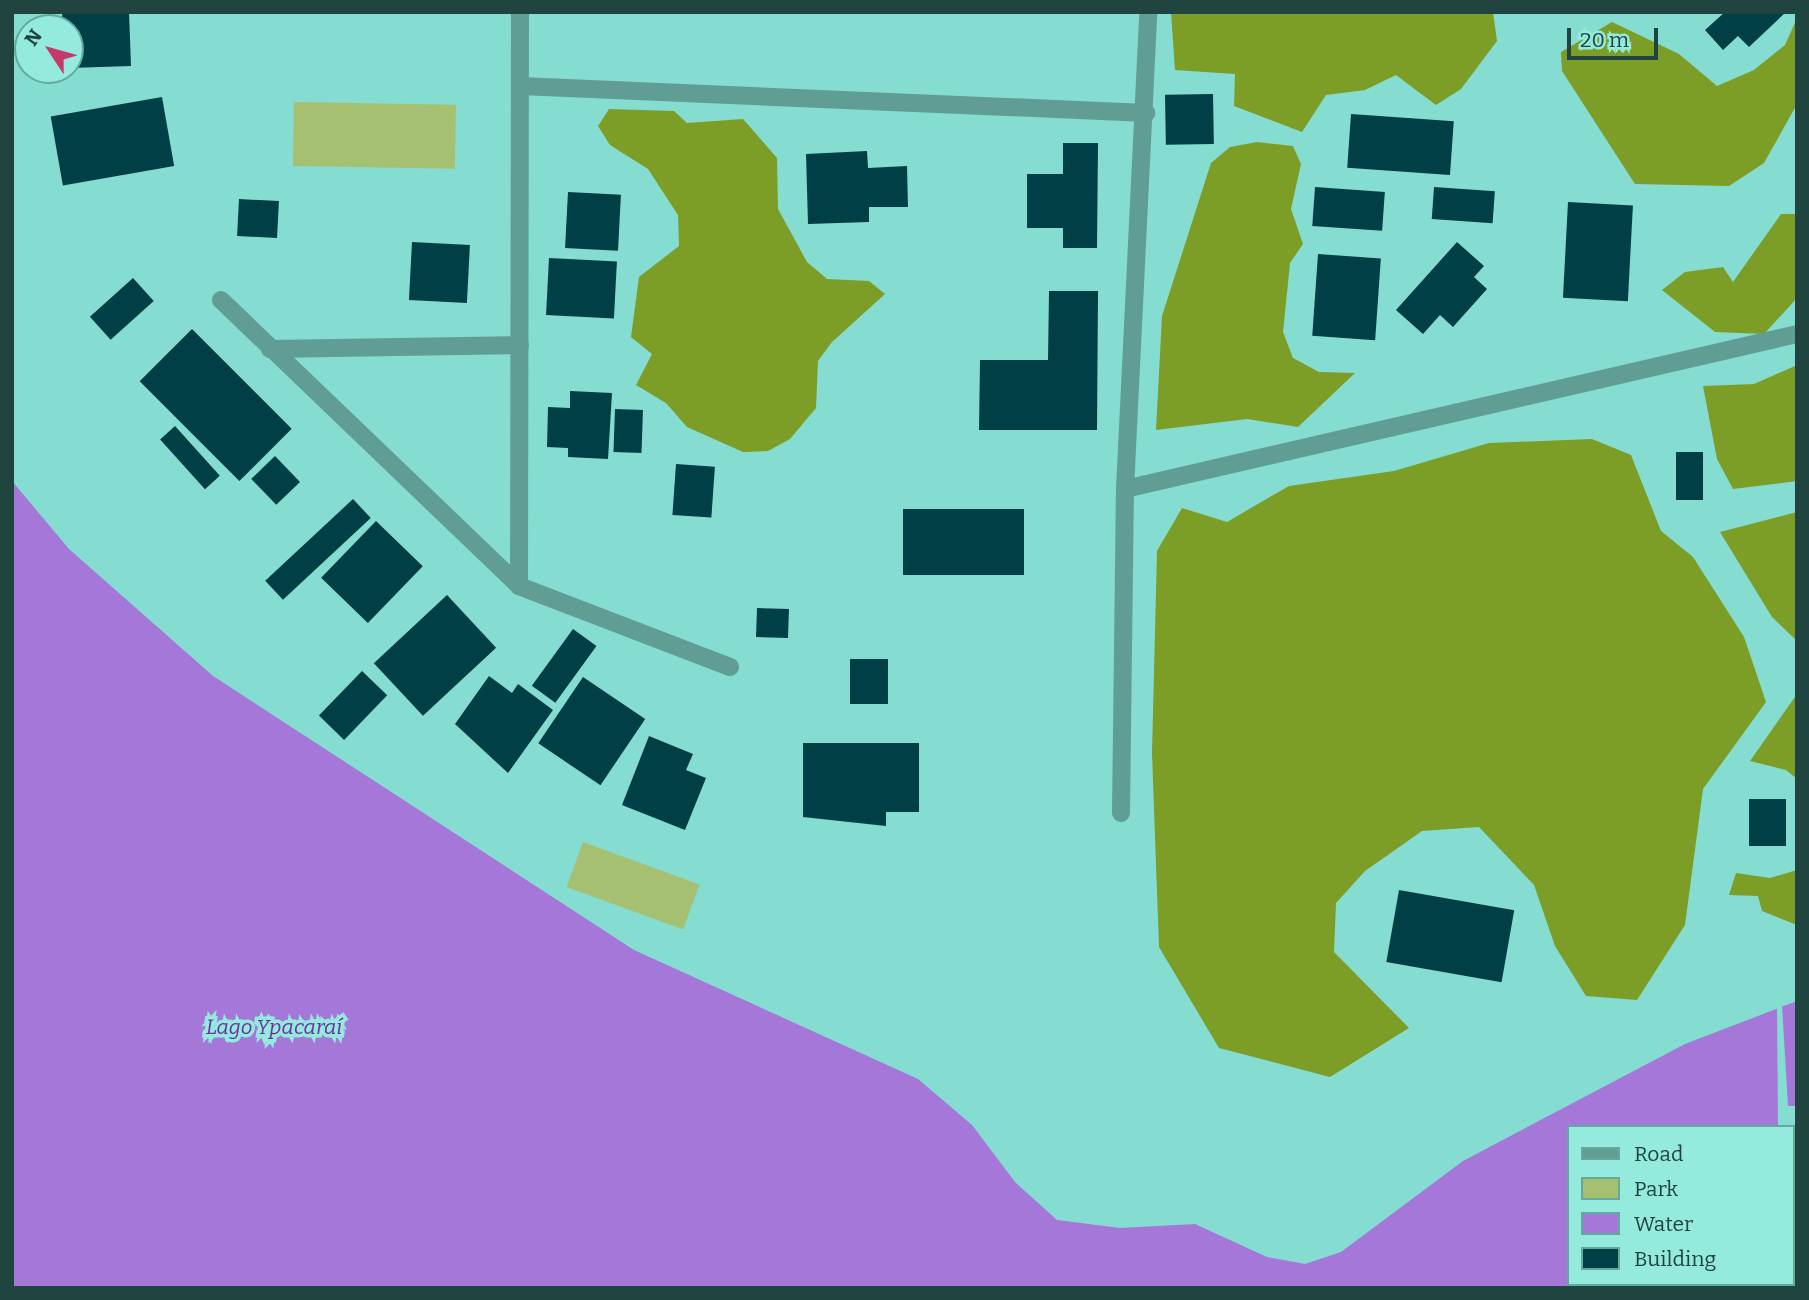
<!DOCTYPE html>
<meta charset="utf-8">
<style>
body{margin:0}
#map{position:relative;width:1809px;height:1300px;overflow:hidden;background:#85dcd0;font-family:Bitter,serif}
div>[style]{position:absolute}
.green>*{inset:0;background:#a6c072;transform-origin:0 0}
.forest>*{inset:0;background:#7c9d26}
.water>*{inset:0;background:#a477d8}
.pier>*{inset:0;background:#85dcd0}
.building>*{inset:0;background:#003f45;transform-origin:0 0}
.minor>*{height:18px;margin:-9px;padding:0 9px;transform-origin:9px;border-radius:9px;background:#609e95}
span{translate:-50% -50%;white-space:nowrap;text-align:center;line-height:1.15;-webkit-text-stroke:7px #93eadd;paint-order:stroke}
.water-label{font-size:21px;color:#6d30a3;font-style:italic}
.frame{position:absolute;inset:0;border:14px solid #20443f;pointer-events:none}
.legend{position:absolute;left:1567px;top:1125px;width:228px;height:161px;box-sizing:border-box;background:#93eadd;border:2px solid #65a89e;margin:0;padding:9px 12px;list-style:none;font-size:21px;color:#20443f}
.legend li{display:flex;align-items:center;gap:14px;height:35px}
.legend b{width:35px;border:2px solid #65a89e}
.north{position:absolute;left:14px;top:14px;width:70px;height:70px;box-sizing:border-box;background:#93eadd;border:2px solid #65a89e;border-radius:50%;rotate:306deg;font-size:19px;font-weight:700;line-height:28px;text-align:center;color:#20443f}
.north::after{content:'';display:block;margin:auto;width:24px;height:32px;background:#c63969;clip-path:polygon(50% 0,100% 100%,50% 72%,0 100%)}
.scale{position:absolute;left:1567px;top:28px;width:91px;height:32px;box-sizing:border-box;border:4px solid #20443f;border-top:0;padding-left:9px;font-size:21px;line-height:24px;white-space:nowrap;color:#20443f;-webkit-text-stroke:5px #93eadd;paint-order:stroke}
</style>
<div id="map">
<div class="green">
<i style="left:294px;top:102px;width:162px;height:64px;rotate:1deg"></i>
<i style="left:583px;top:842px;width:124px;height:48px;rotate:20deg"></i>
</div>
<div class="forest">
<i style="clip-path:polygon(1171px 12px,1493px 12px,1497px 41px,1461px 89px,1436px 105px,1396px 75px,1365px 90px,1326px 95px,1302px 132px,1234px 106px,1235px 74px,1175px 70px)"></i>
<i style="clip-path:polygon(1797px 18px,1797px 104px,1764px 163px,1729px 186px,1635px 184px,1562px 71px,1561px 52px,1612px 22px,1679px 54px,1717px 86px,1754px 70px,1785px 45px)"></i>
<i style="clip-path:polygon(609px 109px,674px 111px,687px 123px,743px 119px,777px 158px,778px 209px,807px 262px,827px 279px,869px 281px,885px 294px,832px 342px,818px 361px,816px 408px,790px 439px,768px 451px,743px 452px,687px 427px,666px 403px,636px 385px,652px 354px,631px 337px,639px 277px,679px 246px,678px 215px,648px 169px,610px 145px,598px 126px)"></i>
<i style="clip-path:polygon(1257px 142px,1293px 146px,1301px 164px,1291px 209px,1303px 244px,1290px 263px,1283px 332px,1293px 358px,1319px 372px,1355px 373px,1298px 427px,1247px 419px,1156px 430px,1162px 316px,1211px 163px,1230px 147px)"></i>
<i style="clip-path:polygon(1781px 214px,1797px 214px,1797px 298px,1764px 334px,1715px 332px,1662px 290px,1685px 272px,1723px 267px,1733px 282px)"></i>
<i style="clip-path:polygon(1797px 365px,1797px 481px,1733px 489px,1717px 459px,1703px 386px,1754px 384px)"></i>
<i style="clip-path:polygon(1592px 439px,1631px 455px,1661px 531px,1693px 557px,1744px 637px,1766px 702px,1703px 789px,1685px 925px,1637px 1000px,1586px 996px,1555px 946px,1534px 885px,1479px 827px,1422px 831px,1365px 871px,1336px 903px,1334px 952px,1409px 1028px,1330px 1077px,1219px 1048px,1159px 947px,1152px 753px,1157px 551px,1182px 508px,1227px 522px,1289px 486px,1394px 471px,1489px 443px)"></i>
<i style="clip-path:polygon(1797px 512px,1797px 641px,1772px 617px,1720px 532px)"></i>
<i style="clip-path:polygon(1797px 694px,1797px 779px,1786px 770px,1750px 761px)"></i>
<i style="clip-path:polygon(1797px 870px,1797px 925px,1762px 911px,1758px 896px,1729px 895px,1736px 873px,1770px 878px)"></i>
</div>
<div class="water">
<i style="clip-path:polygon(evenodd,12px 481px,69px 549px,213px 676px,634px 950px,918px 1079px,972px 1125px,1015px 1182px,1057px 1220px,1120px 1228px,1195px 1224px,1267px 1257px,1305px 1264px,1341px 1252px,1463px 1161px,1685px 1044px,1797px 1001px,1797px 1288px,12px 1288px,12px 481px,1569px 1127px,1793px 1127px,1793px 1284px,1569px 1284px,1569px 1127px)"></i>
</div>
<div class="pier">
<i style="clip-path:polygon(1782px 1005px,1788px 1106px,1796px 1106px,1797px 1131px,1778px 1127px,1777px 1007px)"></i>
</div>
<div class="building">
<i style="clip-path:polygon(62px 12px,129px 12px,131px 66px,70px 68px,70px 28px,63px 28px)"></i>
<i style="clip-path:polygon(1725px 12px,1786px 12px,1749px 47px,1738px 36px,1723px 50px,1705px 30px)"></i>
<i style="left:1213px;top:94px;width:50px;height:48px;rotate:89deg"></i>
<i style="left:162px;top:97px;width:70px;height:113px;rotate:80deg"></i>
<i style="left:1351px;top:114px;width:103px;height:54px;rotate:4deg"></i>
<i style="clip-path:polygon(1063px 143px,1098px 143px,1097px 248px,1063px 248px,1063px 228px,1027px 228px,1027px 174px,1063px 174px)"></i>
<i style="clip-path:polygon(867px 151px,868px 168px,907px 166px,908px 207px,869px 207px,869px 222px,808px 224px,806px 154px)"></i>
<i style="left:1315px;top:187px;width:70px;height:39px;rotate:4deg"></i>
<i style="left:1434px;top:187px;width:61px;height:32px;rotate:4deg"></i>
<i style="left:568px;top:192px;width:53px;height:56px;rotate:3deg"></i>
<i style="left:239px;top:199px;width:40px;height:37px;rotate:3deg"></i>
<i style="left:1568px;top:202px;width:65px;height:96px;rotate:3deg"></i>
<i style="left:412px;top:242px;width:58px;height:58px;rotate:3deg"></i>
<i style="clip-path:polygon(1457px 242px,1484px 266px,1474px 277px,1487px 289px,1453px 327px,1440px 315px,1423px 334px,1396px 310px)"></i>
<i style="left:1318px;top:254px;width:63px;height:82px;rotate:4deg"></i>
<i style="left:549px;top:258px;width:68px;height:57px;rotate:3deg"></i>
<i style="left:133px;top:278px;width:31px;height:58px;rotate:48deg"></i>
<i style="clip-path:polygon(1049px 291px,1098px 291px,1097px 430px,979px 430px,980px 360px,1048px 360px)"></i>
<i style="left:192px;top:329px;width:141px;height:74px;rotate:45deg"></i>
<i style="clip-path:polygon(570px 391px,612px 393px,608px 459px,568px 457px,568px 448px,547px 447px,548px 407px,570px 408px)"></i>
<i style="left:615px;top:409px;width:28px;height:43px;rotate:2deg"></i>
<i style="left:175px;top:426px;width:67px;height:20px;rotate:48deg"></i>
<i style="left:1676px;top:452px;width:27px;height:48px"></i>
<i style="left:275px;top:456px;width:36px;height:33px;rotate:46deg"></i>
<i style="left:676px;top:464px;width:39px;height:51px;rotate:4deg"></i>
<i style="left:353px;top:499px;width:26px;height:120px;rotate:47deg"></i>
<i style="left:903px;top:509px;width:121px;height:66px"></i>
<i style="left:376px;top:521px;width:65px;height:79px;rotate:44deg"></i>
<i style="left:447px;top:595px;width:72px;height:100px;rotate:47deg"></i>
<i style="left:757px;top:608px;width:32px;height:29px;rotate:2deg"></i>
<i style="left:573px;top:629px;width:29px;height:70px;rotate:36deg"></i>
<i style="left:850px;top:659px;width:38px;height:45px"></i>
<i style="left:362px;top:671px;width:35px;height:62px;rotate:44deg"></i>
<i style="clip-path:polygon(489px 676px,512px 693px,518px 684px,553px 710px,508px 773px,455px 724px)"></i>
<i style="left:583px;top:677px;width:75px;height:80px;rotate:34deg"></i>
<i style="clip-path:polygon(649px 736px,693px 754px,686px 770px,706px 778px,685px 830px,622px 805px)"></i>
<i style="clip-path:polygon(803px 743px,919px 743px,919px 812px,886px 812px,886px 826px,803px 817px)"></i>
<i style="left:1786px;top:799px;width:47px;height:37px;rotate:90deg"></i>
<i style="left:1399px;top:890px;width:117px;height:73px;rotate:10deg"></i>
</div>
<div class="minor">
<i style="left:521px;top:86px;width:626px;rotate:2.47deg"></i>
<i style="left:221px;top:300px;width:413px;rotate:43.8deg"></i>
<i style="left:519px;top:586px;width:226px;rotate:21deg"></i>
<i style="left:270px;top:349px;width:250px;rotate:-0.9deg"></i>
<i style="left:1125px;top:489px;width:690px;rotate:-12.99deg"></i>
<i style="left:519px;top:586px;width:574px;rotate:-89.9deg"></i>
<i style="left:1121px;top:813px;width:324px;rotate:-89.3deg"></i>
<i style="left:1125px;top:489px;width:478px;rotate:-87.2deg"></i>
</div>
<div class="water-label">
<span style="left:274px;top:1027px">Lago Ypacaraí</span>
</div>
<div class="frame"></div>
<ul class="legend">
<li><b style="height:9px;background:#609e95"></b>Road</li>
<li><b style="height:19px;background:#a6c072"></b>Park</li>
<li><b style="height:19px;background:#a477d8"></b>Water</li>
<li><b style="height:19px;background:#003f45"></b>Building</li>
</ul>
<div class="north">N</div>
<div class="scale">20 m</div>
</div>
